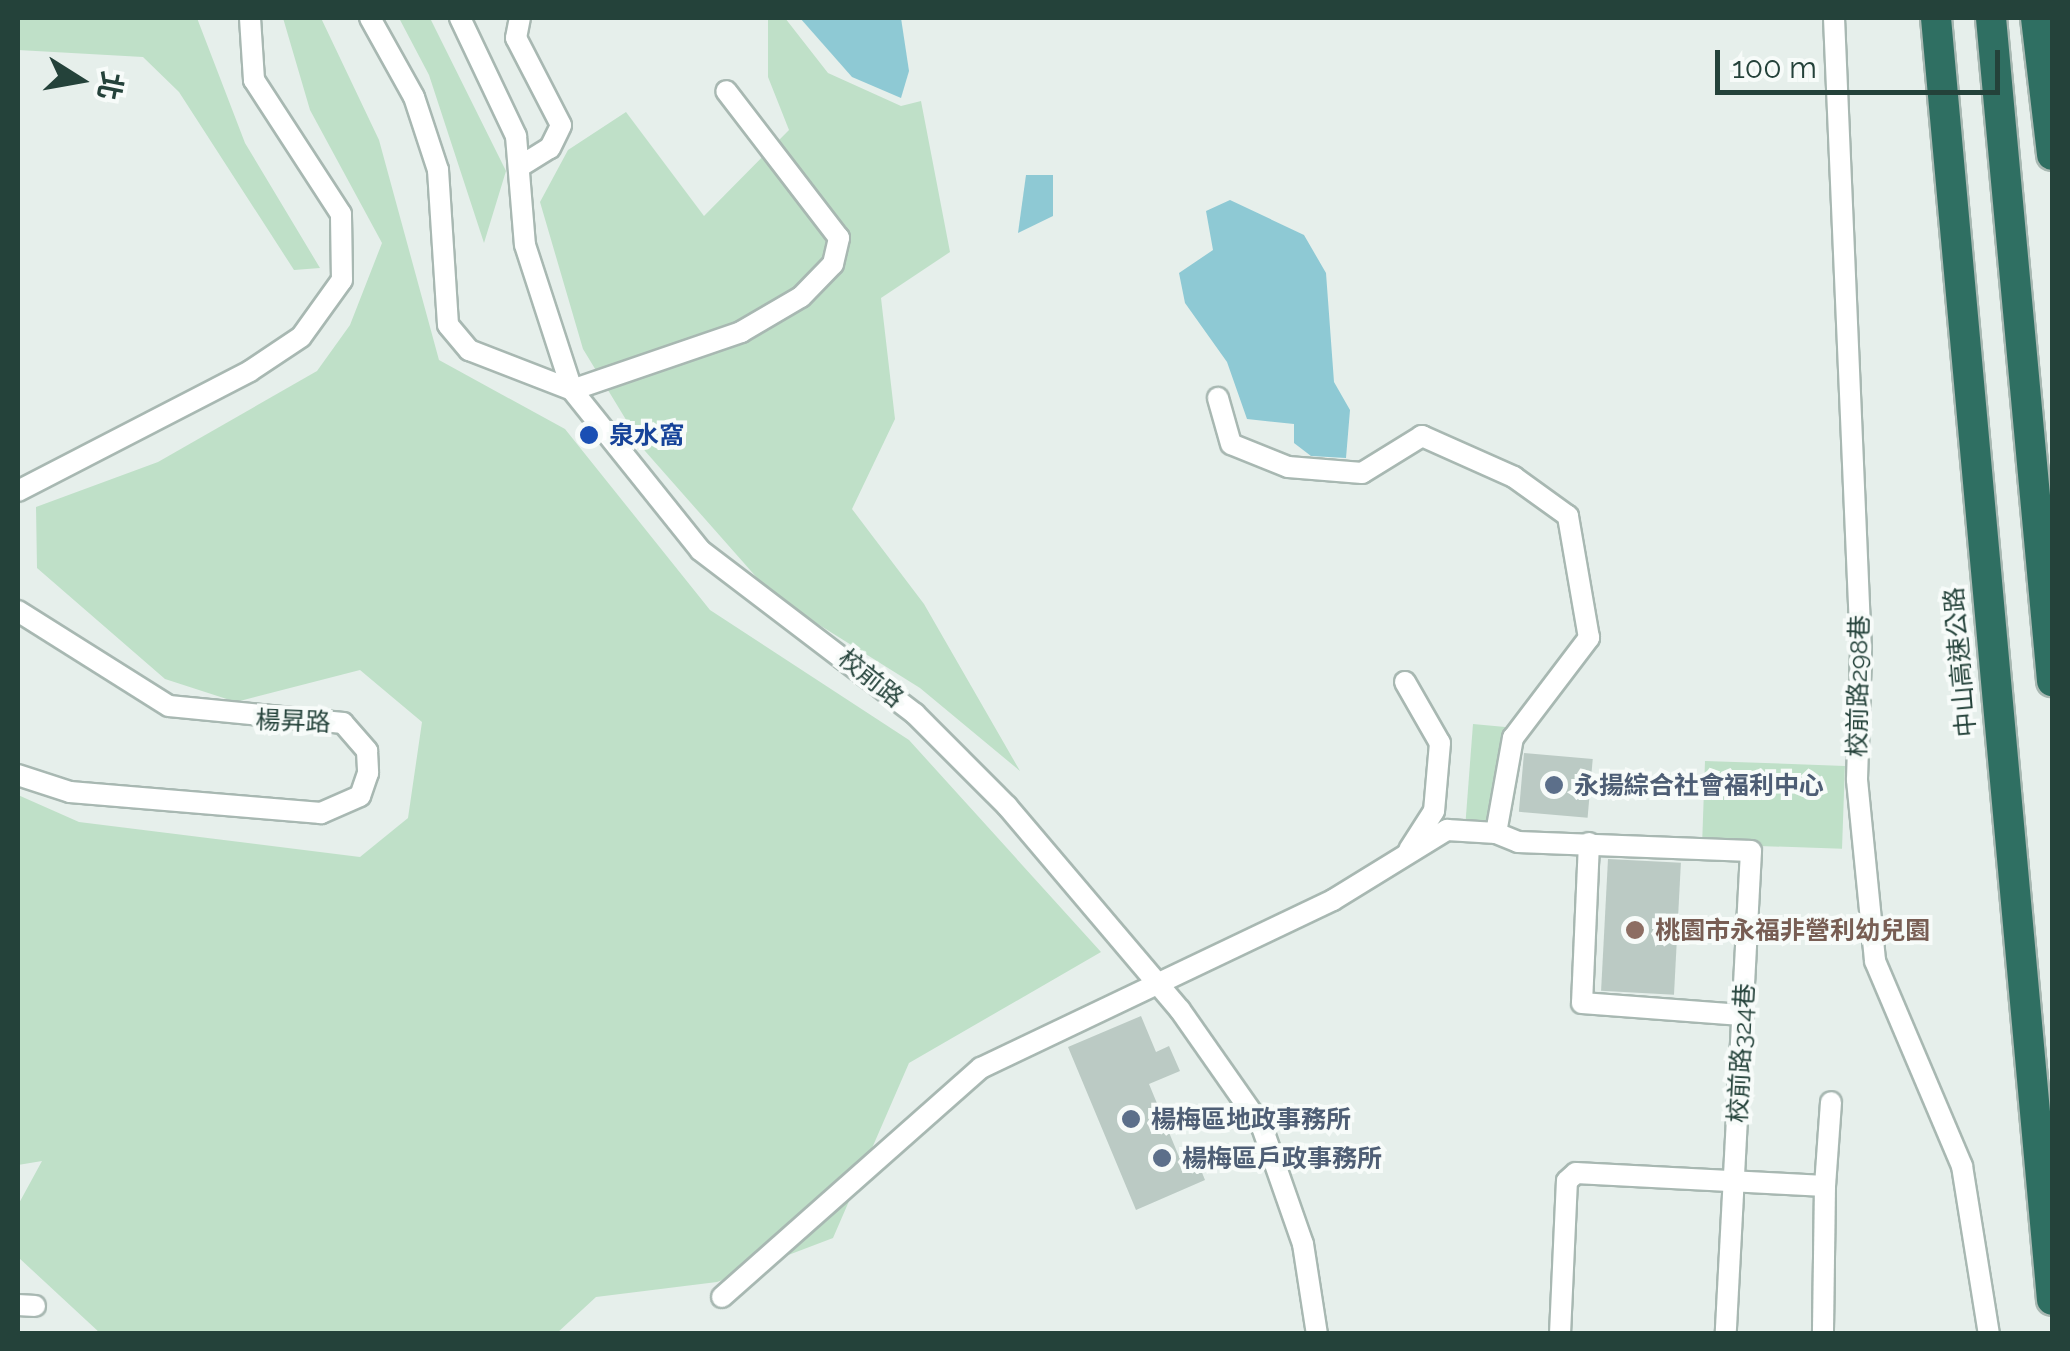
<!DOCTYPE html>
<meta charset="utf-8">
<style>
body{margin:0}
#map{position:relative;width:2070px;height:1351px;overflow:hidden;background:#e6efeb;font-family:Raleway,"Noto Sans TC",sans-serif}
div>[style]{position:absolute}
.green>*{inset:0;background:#bfe0c8;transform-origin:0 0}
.water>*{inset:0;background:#8ec9d4}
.building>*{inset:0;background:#bbcac4;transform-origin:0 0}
.roads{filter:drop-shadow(2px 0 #a8b8b2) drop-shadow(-2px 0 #a8b8b2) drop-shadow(0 2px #a8b8b2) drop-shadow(0 -2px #a8b8b2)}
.minor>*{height:20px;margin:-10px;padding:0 10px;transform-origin:10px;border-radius:10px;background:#fff}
.highway>*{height:30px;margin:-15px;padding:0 15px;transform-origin:15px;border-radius:15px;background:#2f6f62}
.dots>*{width:28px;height:28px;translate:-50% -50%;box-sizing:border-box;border:5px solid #f7fbf9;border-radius:50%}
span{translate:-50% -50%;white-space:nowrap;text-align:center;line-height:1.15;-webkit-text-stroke:8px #f7fbf9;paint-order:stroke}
.transit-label{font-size:25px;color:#164399;font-weight:700}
.left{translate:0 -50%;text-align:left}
.street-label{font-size:25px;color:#24423a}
.service-label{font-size:25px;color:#4e5e75;font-weight:700}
.education-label{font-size:25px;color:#785e54;font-weight:700}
.frame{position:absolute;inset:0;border:20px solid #24423a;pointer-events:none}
.north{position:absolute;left:30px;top:30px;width:100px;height:100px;-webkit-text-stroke:8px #f7fbf9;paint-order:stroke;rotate:101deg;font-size:28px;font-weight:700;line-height:40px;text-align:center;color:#24423a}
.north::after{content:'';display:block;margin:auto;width:35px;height:45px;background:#24423a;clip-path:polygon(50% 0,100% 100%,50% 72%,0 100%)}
.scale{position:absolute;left:1715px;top:50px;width:285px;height:45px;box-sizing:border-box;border:5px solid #24423a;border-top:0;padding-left:12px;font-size:30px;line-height:35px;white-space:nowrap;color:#24423a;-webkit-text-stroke:8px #f7fbf9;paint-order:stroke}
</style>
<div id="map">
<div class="green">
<i style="clip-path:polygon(18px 18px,197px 18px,245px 143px,320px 268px,294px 270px,179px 92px,143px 57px,18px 50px)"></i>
<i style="clip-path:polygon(283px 18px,321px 18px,379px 140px,439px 360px,565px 429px,710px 610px,909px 740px,1101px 952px,909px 1063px,833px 1238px,717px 1282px,596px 1297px,557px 1333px,100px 1333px,18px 1257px,18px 1205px,42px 1161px,18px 1165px,18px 795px,79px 822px,360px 857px,408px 818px,422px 722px,360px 670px,236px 702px,165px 679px,37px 568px,36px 507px,158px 462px,317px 371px,350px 325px,382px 243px,310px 110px)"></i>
<i style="clip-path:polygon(399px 18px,430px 18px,506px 171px,484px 243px,429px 75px)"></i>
<i style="clip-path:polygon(768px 18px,785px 18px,828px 73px,901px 106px,921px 101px,950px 252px,881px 298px,895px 419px,852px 509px,924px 604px,1020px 771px,920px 688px,773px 596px,645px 451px,583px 349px,540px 202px,568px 150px,626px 112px,704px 216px,789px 130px,768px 77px)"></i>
<i style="clip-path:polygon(1473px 724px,1516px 728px,1503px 815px,1465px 829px)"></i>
<i style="left:1705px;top:761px;width:140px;height:83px;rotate:2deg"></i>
</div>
<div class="water">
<i style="clip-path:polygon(800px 18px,901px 18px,909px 71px,901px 98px,852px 77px)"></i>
<i style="clip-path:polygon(1026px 175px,1053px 175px,1053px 216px,1018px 233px)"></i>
<i style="clip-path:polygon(1230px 200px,1304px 235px,1326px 273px,1334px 382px,1350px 410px,1346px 458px,1311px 456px,1294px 443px,1294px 424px,1247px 419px,1227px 362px,1185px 303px,1179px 273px,1213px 250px,1206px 211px)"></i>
</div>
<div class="building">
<i style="left:1524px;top:753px;width:69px;height:59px;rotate:5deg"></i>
<i style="left:1608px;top:859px;width:73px;height:132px;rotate:3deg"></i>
<i style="clip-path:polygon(1141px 1016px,1156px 1052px,1169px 1046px,1180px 1071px,1149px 1084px,1180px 1159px,1194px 1153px,1205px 1180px,1136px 1210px,1068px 1047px)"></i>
</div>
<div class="roads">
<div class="minor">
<i style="left:370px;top:18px;width:90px;rotate:60.9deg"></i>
<i style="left:414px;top:97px;width:77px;rotate:71.8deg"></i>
<i style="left:438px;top:170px;width:155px;rotate:86.3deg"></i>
<i style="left:448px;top:325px;width:33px;rotate:50deg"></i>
<i style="left:469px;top:350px;width:110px;rotate:21.2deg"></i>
<i style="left:572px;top:390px;width:179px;rotate:-18.9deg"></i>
<i style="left:741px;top:332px;width:69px;rotate:-30.3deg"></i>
<i style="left:801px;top:297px;width:46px;rotate:-45.9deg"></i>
<i style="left:833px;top:264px;width:27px;rotate:-77deg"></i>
<i style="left:839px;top:238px;width:185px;rotate:-127.5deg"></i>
<i style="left:460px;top:18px;width:131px;rotate:64.6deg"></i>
<i style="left:516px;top:136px;width:109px;rotate:85.3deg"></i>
<i style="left:525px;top:245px;width:152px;rotate:72deg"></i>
<i style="left:572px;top:390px;width:205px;rotate:51.3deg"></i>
<i style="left:700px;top:550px;width:270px;rotate:37.3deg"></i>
<i style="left:915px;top:714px;width:130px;rotate:45deg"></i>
<i style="left:1007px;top:806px;width:267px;rotate:49.7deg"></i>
<i style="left:1180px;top:1010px;width:143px;rotate:55deg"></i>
<i style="left:1262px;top:1127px;width:124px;rotate:70.7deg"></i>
<i style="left:1303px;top:1244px;width:91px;rotate:81.2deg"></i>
<i style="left:1834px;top:18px;width:635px;rotate:87.56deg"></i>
<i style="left:1861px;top:652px;width:128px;rotate:91.8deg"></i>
<i style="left:1857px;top:780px;width:182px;rotate:84.3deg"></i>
<i style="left:1875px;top:961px;width:223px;rotate:67deg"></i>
<i style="left:1962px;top:1166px;width:170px;rotate:80.9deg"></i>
<i style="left:519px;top:167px;width:36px;rotate:-32deg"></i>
<i style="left:550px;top:148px;width:25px;rotate:-64deg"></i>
<i style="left:561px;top:125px;width:98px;rotate:-117.3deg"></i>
<i style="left:516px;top:38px;width:20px;rotate:-79deg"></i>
<i style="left:18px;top:491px;width:261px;rotate:-27.3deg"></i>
<i style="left:250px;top:371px;width:61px;rotate:-33.7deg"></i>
<i style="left:301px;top:337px;width:70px;rotate:-54.3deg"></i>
<i style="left:342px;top:280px;width:66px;rotate:-90.9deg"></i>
<i style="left:341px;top:214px;width:160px;rotate:-123deg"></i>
<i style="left:254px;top:80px;width:62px;rotate:-93.7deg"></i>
<i style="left:18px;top:611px;width:178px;rotate:32.2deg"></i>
<i style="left:169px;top:706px;width:175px;rotate:5.6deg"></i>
<i style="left:343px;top:723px;width:37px;rotate:49deg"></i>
<i style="left:367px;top:751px;width:22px;rotate:87deg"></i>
<i style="left:368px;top:773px;width:24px;rotate:109deg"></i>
<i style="left:360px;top:796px;width:43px;rotate:156.4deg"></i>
<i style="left:321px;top:813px;width:252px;rotate:-175.2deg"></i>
<i style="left:70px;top:792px;width:55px;rotate:-161.9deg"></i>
<i style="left:1405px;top:682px;width:70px;rotate:60.2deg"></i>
<i style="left:1440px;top:743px;width:68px;rotate:95deg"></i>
<i style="left:1434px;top:811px;width:46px;rotate:122.7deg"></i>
<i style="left:1496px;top:833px;width:24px;rotate:22deg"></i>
<i style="left:1518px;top:842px;width:233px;rotate:2.2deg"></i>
<i style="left:1751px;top:851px;width:484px;rotate:93deg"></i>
<i style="left:1589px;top:843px;width:160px;rotate:92.5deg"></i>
<i style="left:1582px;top:1003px;width:160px;rotate:4.3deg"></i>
<i style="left:1825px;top:1186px;width:84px;rotate:-85.9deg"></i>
<i style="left:722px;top:1297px;width:346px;rotate:-41.5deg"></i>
<i style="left:981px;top:1068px;width:390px;rotate:-25.5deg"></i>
<i style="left:1333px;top:900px;width:134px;rotate:-31.6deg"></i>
<i style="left:1447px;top:830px;width:49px;rotate:3.5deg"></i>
<i style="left:1496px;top:833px;width:97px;rotate:-79.9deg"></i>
<i style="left:1513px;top:738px;width:126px;rotate:-52.8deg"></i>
<i style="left:1589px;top:638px;width:124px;rotate:-99.8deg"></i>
<i style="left:1568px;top:516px;width:67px;rotate:-144.2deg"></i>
<i style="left:1514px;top:477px;width:101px;rotate:-156deg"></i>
<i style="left:1422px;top:436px;width:70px;rotate:148.3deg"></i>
<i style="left:1362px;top:473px;width:74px;rotate:-175.4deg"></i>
<i style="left:1288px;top:467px;width:61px;rotate:-158deg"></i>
<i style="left:1231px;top:444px;width:48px;rotate:-105.8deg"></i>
<i style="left:18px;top:1305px;width:17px;rotate:3deg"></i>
<i style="left:1560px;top:1334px;width:153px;rotate:-87.4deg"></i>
<i style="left:1567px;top:1181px;width:12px;rotate:-42deg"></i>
<i style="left:1576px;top:1173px;width:249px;rotate:3deg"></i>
<i style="left:1825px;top:1186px;width:148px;rotate:90.8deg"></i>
</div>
<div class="highway">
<i style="left:1936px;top:18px;width:1287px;rotate:84.83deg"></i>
<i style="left:1991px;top:18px;width:666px;rotate:84.74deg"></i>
<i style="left:2036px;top:18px;width:138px;rotate:83.3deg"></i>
</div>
</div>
<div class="dots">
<i style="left:589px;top:435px;background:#1a4fb4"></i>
<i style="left:1554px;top:785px;background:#5c6f8a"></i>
<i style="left:1635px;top:930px;background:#8d6e63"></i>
<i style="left:1131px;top:1119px;background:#5c6f8a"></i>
<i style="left:1162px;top:1158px;background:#5c6f8a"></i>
</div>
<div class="transit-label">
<span class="left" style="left:609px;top:435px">泉水窩</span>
</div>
<div class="street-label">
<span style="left:1960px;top:662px;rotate:-95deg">中山高速公路</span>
<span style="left:871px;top:678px;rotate:39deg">校前路</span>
<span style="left:1858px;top:686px;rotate:-89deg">校前路298巷</span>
<span style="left:293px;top:721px;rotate:2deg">楊昇路</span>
<span style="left:1741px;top:1053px;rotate:-87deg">校前路324巷</span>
</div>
<div class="service-label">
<span class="left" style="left:1574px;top:785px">永揚綜合社會福利中心</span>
<span class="left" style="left:1151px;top:1119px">楊梅區地政事務所</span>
<span class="left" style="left:1182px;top:1158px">楊梅區戶政事務所</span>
</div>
<div class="education-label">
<span class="left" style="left:1655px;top:930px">桃園市永福非營利幼兒園</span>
</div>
<div class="frame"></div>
<div class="north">北</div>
<div class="scale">100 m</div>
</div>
